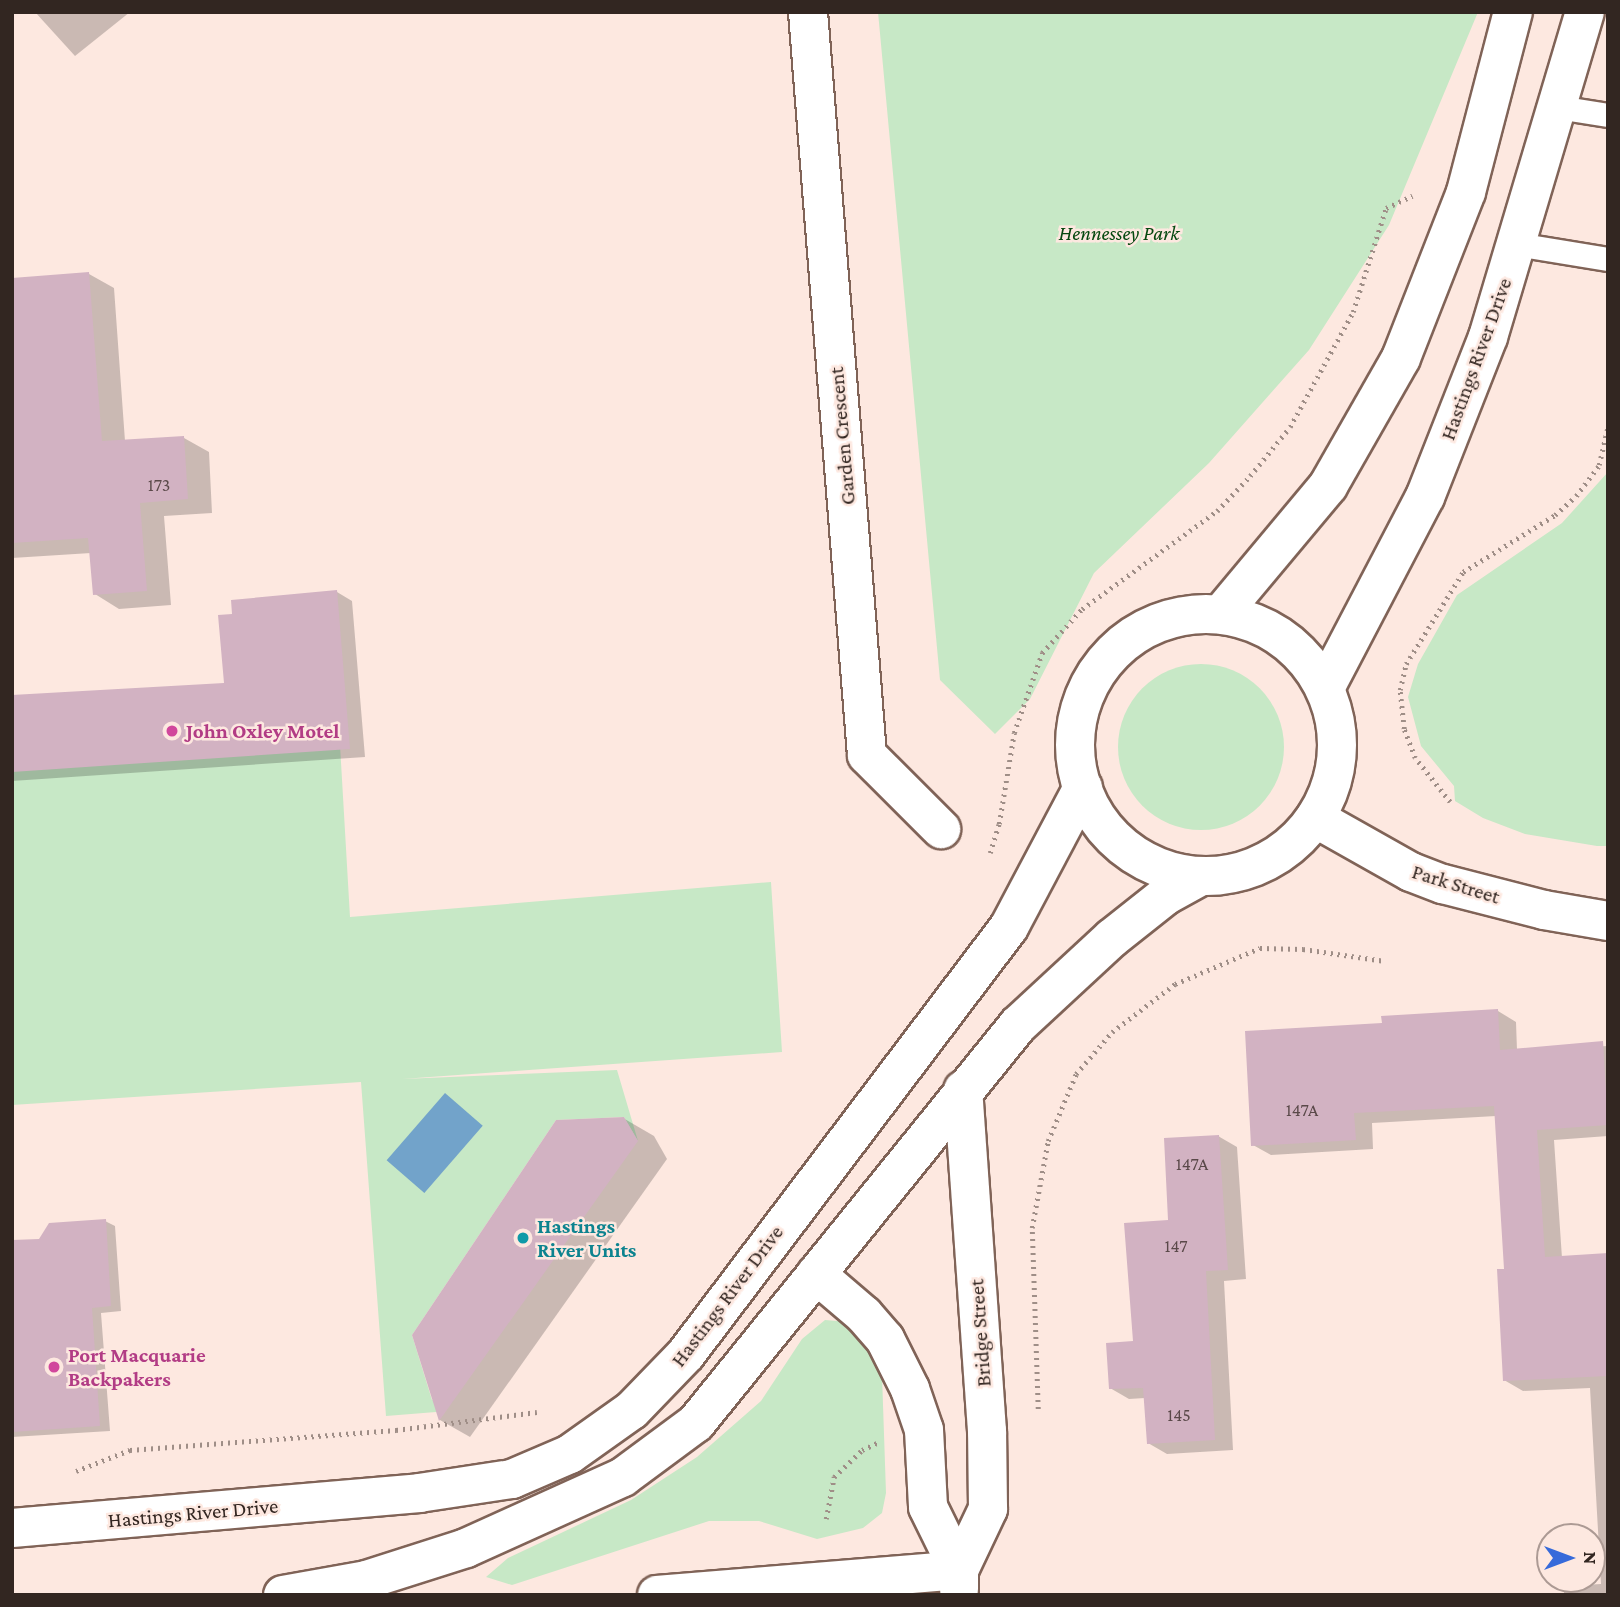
<!DOCTYPE html>
<style>
body{margin:0}
#map{position:relative;width:1620px;height:1607px;overflow:hidden;background:#fde8e0;font-family:"Crimson Pro",serif}
div>[style]{position:absolute}
.green>*{inset:0;background:#c7e8c6}
.round{border-radius:50%}
.water>*{inset:0;background:#72a3ca;transform-origin:0 0}
.shadow>*{inset:0;background:#0003}
.building>*{inset:0;background:#d2b2c2}
.path>*{height:4.5px;margin-top:-2.25px;transform-origin:0;background:repeating-linear-gradient(90deg,#9f8e87 0 2px,transparent 0 7px)}
.roads{filter:drop-shadow(2px 0 #806357) drop-shadow(-2px 0 #806357) drop-shadow(0 2px #806357) drop-shadow(0 -2px #806357)}
.service>*{height:23px;margin:-11.5px;padding:0 11.5px;transform-origin:11.5px;border-radius:11.5px;background:#fff}
.minor>*{height:38px;margin:-19px;padding:0 19px;transform-origin:19px;border-radius:19px;background:#fff}
.tertiary>*{height:38px;margin:-19px;padding:0 19px;transform-origin:19px;border-radius:19px;background:#fff}
.secondary>*{height:38px;margin:-19px;padding:0 19px;transform-origin:19px;border-radius:19px;background:#fff}
.secondary>.ring{margin:-19px;padding:0;box-sizing:content-box;background:none;border:38px solid #fff;border-radius:50%}
.dots>*{width:19px;height:19px;translate:-50% -50%;box-sizing:border-box;border:4px solid #fde8e0;border-radius:50%}
span{translate:-50% -50%;white-space:nowrap;text-align:center;line-height:1.15;-webkit-text-stroke:5px #fde8e0;paint-order:stroke}
.number-label{font-size:18px;color:#5a4949}
.number-label span{-webkit-text-stroke-width:0}
.park-label{font-size:21px;color:#05480f;font-style:italic}
.street-label{font-size:21px;color:#322621}
.hotel-label{font-size:21px;color:#b23c85;font-weight:700}
.left{translate:0 -50%;text-align:left}
.culture-label{font-size:21px;color:#0d838f;font-weight:700}
.frame{position:absolute;inset:0;border:14px solid #322621;pointer-events:none}
.north{position:absolute;left:1536px;top:1523px;width:70px;height:70px;box-sizing:border-box;background:#fde8e0;border:2px solid #ac9a94;border-radius:50%;rotate:90deg;font-size:19px;font-weight:700;line-height:28px;text-align:center;color:#322621}
.north::after{content:'';display:block;margin:auto;width:24px;height:32px;background:#366ada;clip-path:polygon(50% 0,100% 100%,50% 72%,0 100%)}
</style>
<div id="map">
<div class="green">
<i style="clip-path:polygon(878px 12px,1478px 12px,1389px 225px,1309px 350px,1209px 463px,1094px 573px,1030px 699px,995px 734px,940px 680px)"></i>
<i style="clip-path:polygon(1608px 472px,1608px 846px,1597px 846px,1525px 834px,1483px 818px,1455px 801px,1454px 786px,1421px 746px,1408px 697px,1418px 664px,1457px 595px,1562px 523px)"></i>
<i class="round" style="left:1118px;top:664px;width:166px;height:166px"></i>
<i style="clip-path:polygon(340px 745px,350px 917px,771px 882px,782px 1052px,402px 1079px,617px 1070px,638px 1141px,624px 1117px,556px 1120px,412px 1335px,432px 1400px,453px 1401px,436px 1412px,386px 1416px,361px 1082px,12px 1105px,12px 768px)"></i>
<i style="clip-path:polygon(825px 1320px,849px 1322px,869px 1339px,882px 1375px,886px 1493px,882px 1513px,863px 1528px,817px 1539px,759px 1521px,709px 1521px,512px 1585px,486px 1577px,508px 1558px,631px 1500px,697px 1457px,761px 1401px,802px 1339px)"></i>
</div>
<div class="water">
<i style="left:445px;top:1093px;width:50px;height:89px;rotate:41deg"></i>
</div>
<div class="shadow">
<i style="clip-path:polygon(35px 12px,130px 12px,75px 56px)"></i>
<i style="clip-path:polygon(89px 274px,114px 288px,125px 441px,184px 438px,209px 452px,212px 513px,164px 516px,171px 605px,119px 609px,95px 594px,91px 553px,12px 558px,12px 279px)"></i>
<i style="clip-path:polygon(337px 592px,352px 601px,365px 757px,12px 781px,12px 697px,226px 685px)"></i>
<i style="clip-path:polygon(1498px 1011px,1516px 1022px,1517px 1050px,1608px 1046px,1608px 1136px,1554px 1140px,1562px 1258px,1608px 1255px,1608px 1595px,1564px 1595px,1564px 1586px,1601px 1584px,1590px 1388px,1523px 1391px,1504px 1380px,1505px 1270px,1496px 1116px,1372px 1123px,1373px 1149px,1271px 1155px,1253px 1145px,1384px 1025px)"></i>
<i style="clip-path:polygon(623px 1118px,654px 1136px,667px 1159px,470px 1437px,440px 1420px,414px 1336px)"></i>
<i style="clip-path:polygon(1218px 1136px,1237px 1147px,1246px 1279px,1224px 1281px,1233px 1450px,1167px 1454px,1148px 1443px,1145px 1398px,1129px 1399px,1110px 1388px,1134px 1343px,1170px 1222px)"></i>
<i style="clip-path:polygon(105px 1221px,115px 1226px,121px 1311px,101px 1313px,110px 1431px,12px 1437px,12px 1242px,40px 1240px)"></i>
</div>
<div class="building">
<i style="clip-path:polygon(89px 272px,102px 441px,184px 436px,188px 499px,140px 503px,147px 591px,93px 595px,88px 538px,12px 543px,12px 278px)"></i>
<i style="clip-path:polygon(337px 590px,350px 749px,12px 772px,12px 695px,224px 683px,218px 615px,232px 614px,231px 600px)"></i>
<i style="clip-path:polygon(1498px 1009px,1500px 1050px,1603px 1041px,1608px 1125px,1537px 1130px,1545px 1257px,1608px 1253px,1608px 1376px,1503px 1381px,1497px 1269px,1504px 1269px,1494px 1106px,1354px 1113px,1356px 1140px,1251px 1146px,1245px 1031px,1382px 1023px,1381px 1016px)"></i>
<i style="clip-path:polygon(624px 1117px,638px 1141px,439px 1421px,412px 1335px,556px 1120px)"></i>
<i style="clip-path:polygon(1219px 1135px,1228px 1270px,1206px 1271px,1215px 1440px,1147px 1444px,1143px 1388px,1109px 1389px,1106px 1343px,1133px 1341px,1124px 1223px,1168px 1220px,1164px 1138px)"></i>
<i style="clip-path:polygon(106px 1219px,111px 1306px,92px 1308px,100px 1426px,12px 1432px,12px 1240px,39px 1239px,49px 1223px)"></i>
</div>
<div class="path">
<i style="left:1450px;top:802px;width:56px;rotate:-128.5deg"></i>
<i style="left:1415px;top:758px;width:31px;rotate:-111deg"></i>
<i style="left:1404px;top:729px;width:39px;rotate:-96deg"></i>
<i style="left:1400px;top:690px;width:27px;rotate:-77deg"></i>
<i style="left:1406px;top:664px;width:108px;rotate:-58.2deg"></i>
<i style="left:1463px;top:572px;width:108px;rotate:-31.8deg"></i>
<i style="left:1555px;top:515px;width:28px;rotate:-42deg"></i>
<i style="left:1576px;top:496px;width:39px;rotate:-53deg"></i>
<i style="left:1599px;top:465px;width:40px;rotate:-77deg"></i>
<i style="left:990px;top:853px;width:30px;rotate:-73deg"></i>
<i style="left:999px;top:824px;width:92px;rotate:-80.6deg"></i>
<i style="left:1014px;top:733px;width:85px;rotate:-70.7deg"></i>
<i style="left:1042px;top:653px;width:59px;rotate:-47.7deg"></i>
<i style="left:1082px;top:609px;width:167px;rotate:-36deg"></i>
<i style="left:1217px;top:511px;width:48px;rotate:-46.7deg"></i>
<i style="left:1250px;top:476px;width:63px;rotate:-50.8deg"></i>
<i style="left:1290px;top:427px;width:131px;rotate:-61.3deg"></i>
<i style="left:1353px;top:312px;width:109px;rotate:-72.4deg"></i>
<i style="left:1386px;top:208px;width:29px;rotate:-25deg"></i>
<i style="left:1038px;top:1409px;width:181px;rotate:-91.9deg"></i>
<i style="left:1032px;top:1228px;width:88px;rotate:-79.6deg"></i>
<i style="left:1048px;top:1141px;width:73px;rotate:-67.3deg"></i>
<i style="left:1076px;top:1074px;width:55px;rotate:-49.4deg"></i>
<i style="left:1112px;top:1032px;width:79px;rotate:-37.3deg"></i>
<i style="left:1175px;top:984px;width:92px;rotate:-23deg"></i>
<i style="left:1260px;top:948px;width:43px;rotate:1.3deg"></i>
<i style="left:1303px;top:949px;width:83px;rotate:8.3deg"></i>
<i style="left:76px;top:1471px;width:58px;rotate:-21.3deg"></i>
<i style="left:130px;top:1450px;width:267px;rotate:-4.3deg"></i>
<i style="left:396px;top:1430px;width:142px;rotate:-7.3deg"></i>
<i style="left:826px;top:1519px;width:43px;rotate:-79.2deg"></i>
<i style="left:834px;top:1477px;width:39px;rotate:-44deg"></i>
<i style="left:862px;top:1450px;width:17px;rotate:-25deg"></i>
</div>
<div class="roads">
<div class="service">
<i style="left:1557px;top:107px;width:52px;rotate:8.9deg"></i>
<i style="left:1516px;top:244px;width:93px;rotate:9.3deg"></i>
</div>
<div class="minor">
<i style="left:808px;top:12px;width:745px;rotate:85.46deg"></i>
<i style="left:867px;top:755px;width:105px;rotate:45deg"></i>
<i style="left:816px;top:1274px;width:63px;rotate:40.5deg"></i>
<i style="left:864px;top:1315px;width:32px;rotate:49deg"></i>
<i style="left:885px;top:1339px;width:56px;rotate:63.4deg"></i>
<i style="left:910px;top:1389px;width:43px;rotate:71.1deg"></i>
<i style="left:924px;top:1430px;width:77px;rotate:87deg"></i>
<i style="left:928px;top:1507px;width:70px;rotate:63.8deg"></i>
<i style="left:959px;top:1570px;width:19px;rotate:90deg"></i>
<i style="left:959px;top:1570px;width:68px;rotate:-64.6deg"></i>
<i style="left:988px;top:1509px;width:78px;rotate:-90.7deg"></i>
<i style="left:987px;top:1431px;width:342px;rotate:-94deg"></i>
<i style="left:657px;top:1595px;width:303px;rotate:-4.7deg"></i>
</div>
<div class="tertiary">
<i style="left:1315px;top:818px;width:110px;rotate:29.4deg"></i>
<i style="left:1411px;top:872px;width:34px;rotate:21deg"></i>
<i style="left:1443px;top:884px;width:104px;rotate:14.4deg"></i>
<i style="left:1544px;top:910px;width:65px;rotate:9.8deg"></i>
</div>
<div class="secondary">
<i style="left:1221px;top:614px;width:167px;rotate:-50.1deg"></i>
<i style="left:1328px;top:486px;width:147px;rotate:-60.3deg"></i>
<i style="left:1401px;top:358px;width:178px;rotate:-68.6deg"></i>
<i style="left:1466px;top:192px;width:186px;rotate:-75.4deg"></i>
<i class="ring" style="left:1075px;top:614px;width:224px;height:224px"></i>
<i style="left:1325px;top:688px;width:216px;rotate:-62.4deg"></i>
<i style="left:1425px;top:497px;width:172px;rotate:-68.5deg"></i>
<i style="left:1488px;top:337px;width:339px;rotate:-73.4deg"></i>
<i style="left:12px;top:1528px;width:409px;rotate:-4.9deg"></i>
<i style="left:419px;top:1493px;width:94px;rotate:-8.6deg"></i>
<i style="left:512px;top:1479px;width:63px;rotate:-23.3deg"></i>
<i style="left:570px;top:1454px;width:76px;rotate:-35.4deg"></i>
<i style="left:632px;top:1410px;width:78px;rotate:-46deg"></i>
<i style="left:686px;top:1354px;width:535px;rotate:-52.89deg"></i>
<i style="left:1009px;top:927px;width:158px;rotate:-62.1deg"></i>
<i style="left:283px;top:1595px;width:84px;rotate:-10.2deg"></i>
<i style="left:366px;top:1580px;width:105px;rotate:-17.7deg"></i>
<i style="left:466px;top:1548px;width:172px;rotate:-24.3deg"></i>
<i style="left:623px;top:1477px;width:91px;rotate:-36.5deg"></i>
<i style="left:696px;top:1423px;width:512px;rotate:-51.03deg"></i>
<i style="left:1018px;top:1025px;width:128px;rotate:-42.8deg"></i>
<i style="left:1112px;top:938px;width:68px;rotate:-38.4deg"></i>
<i style="left:1165px;top:896px;width:41px;rotate:-29.1deg"></i>
</div>
</div>
<div class="dots">
<i style="left:172px;top:731px;background:#d1479c"></i>
<i style="left:523px;top:1238px;background:#0f9aa8"></i>
<i style="left:54px;top:1367px;background:#d1479c"></i>
</div>
<div class="number-label">
<span style="left:159px;top:485px">173</span>
<span style="left:1302px;top:1110px">147A</span>
<span style="left:1192px;top:1164px">147A</span>
<span style="left:1176px;top:1246px">147</span>
<span style="left:1179px;top:1415px">145</span>
</div>
<div class="park-label">
<span style="left:1119px;top:233px">Hennessey Park</span>
</div>
<div class="street-label">
<span style="left:1476px;top:359px;rotate:-70deg">Hastings River Drive</span>
<span style="left:842px;top:436px;rotate:-95deg">Garden Crescent</span>
<span style="left:1456px;top:884px;rotate:17deg">Park Street</span>
<span style="left:727px;top:1296px;rotate:-53deg">Hastings River Drive</span>
<span style="left:980px;top:1333px;rotate:-94deg">Bridge Street</span>
<span style="left:193px;top:1513px;rotate:-5deg">Hastings River Drive</span>
</div>
<div class="hotel-label">
<span class="left" style="left:186px;top:731px">John Oxley Motel</span>
<span class="left" style="left:68px;top:1367px">Port Macquarie<br>Backpakers</span>
</div>
<div class="culture-label">
<span class="left" style="left:537px;top:1238px">Hastings<br>River Units</span>
</div>
<div class="frame"></div>
<div class="north">N</div>
</div>
